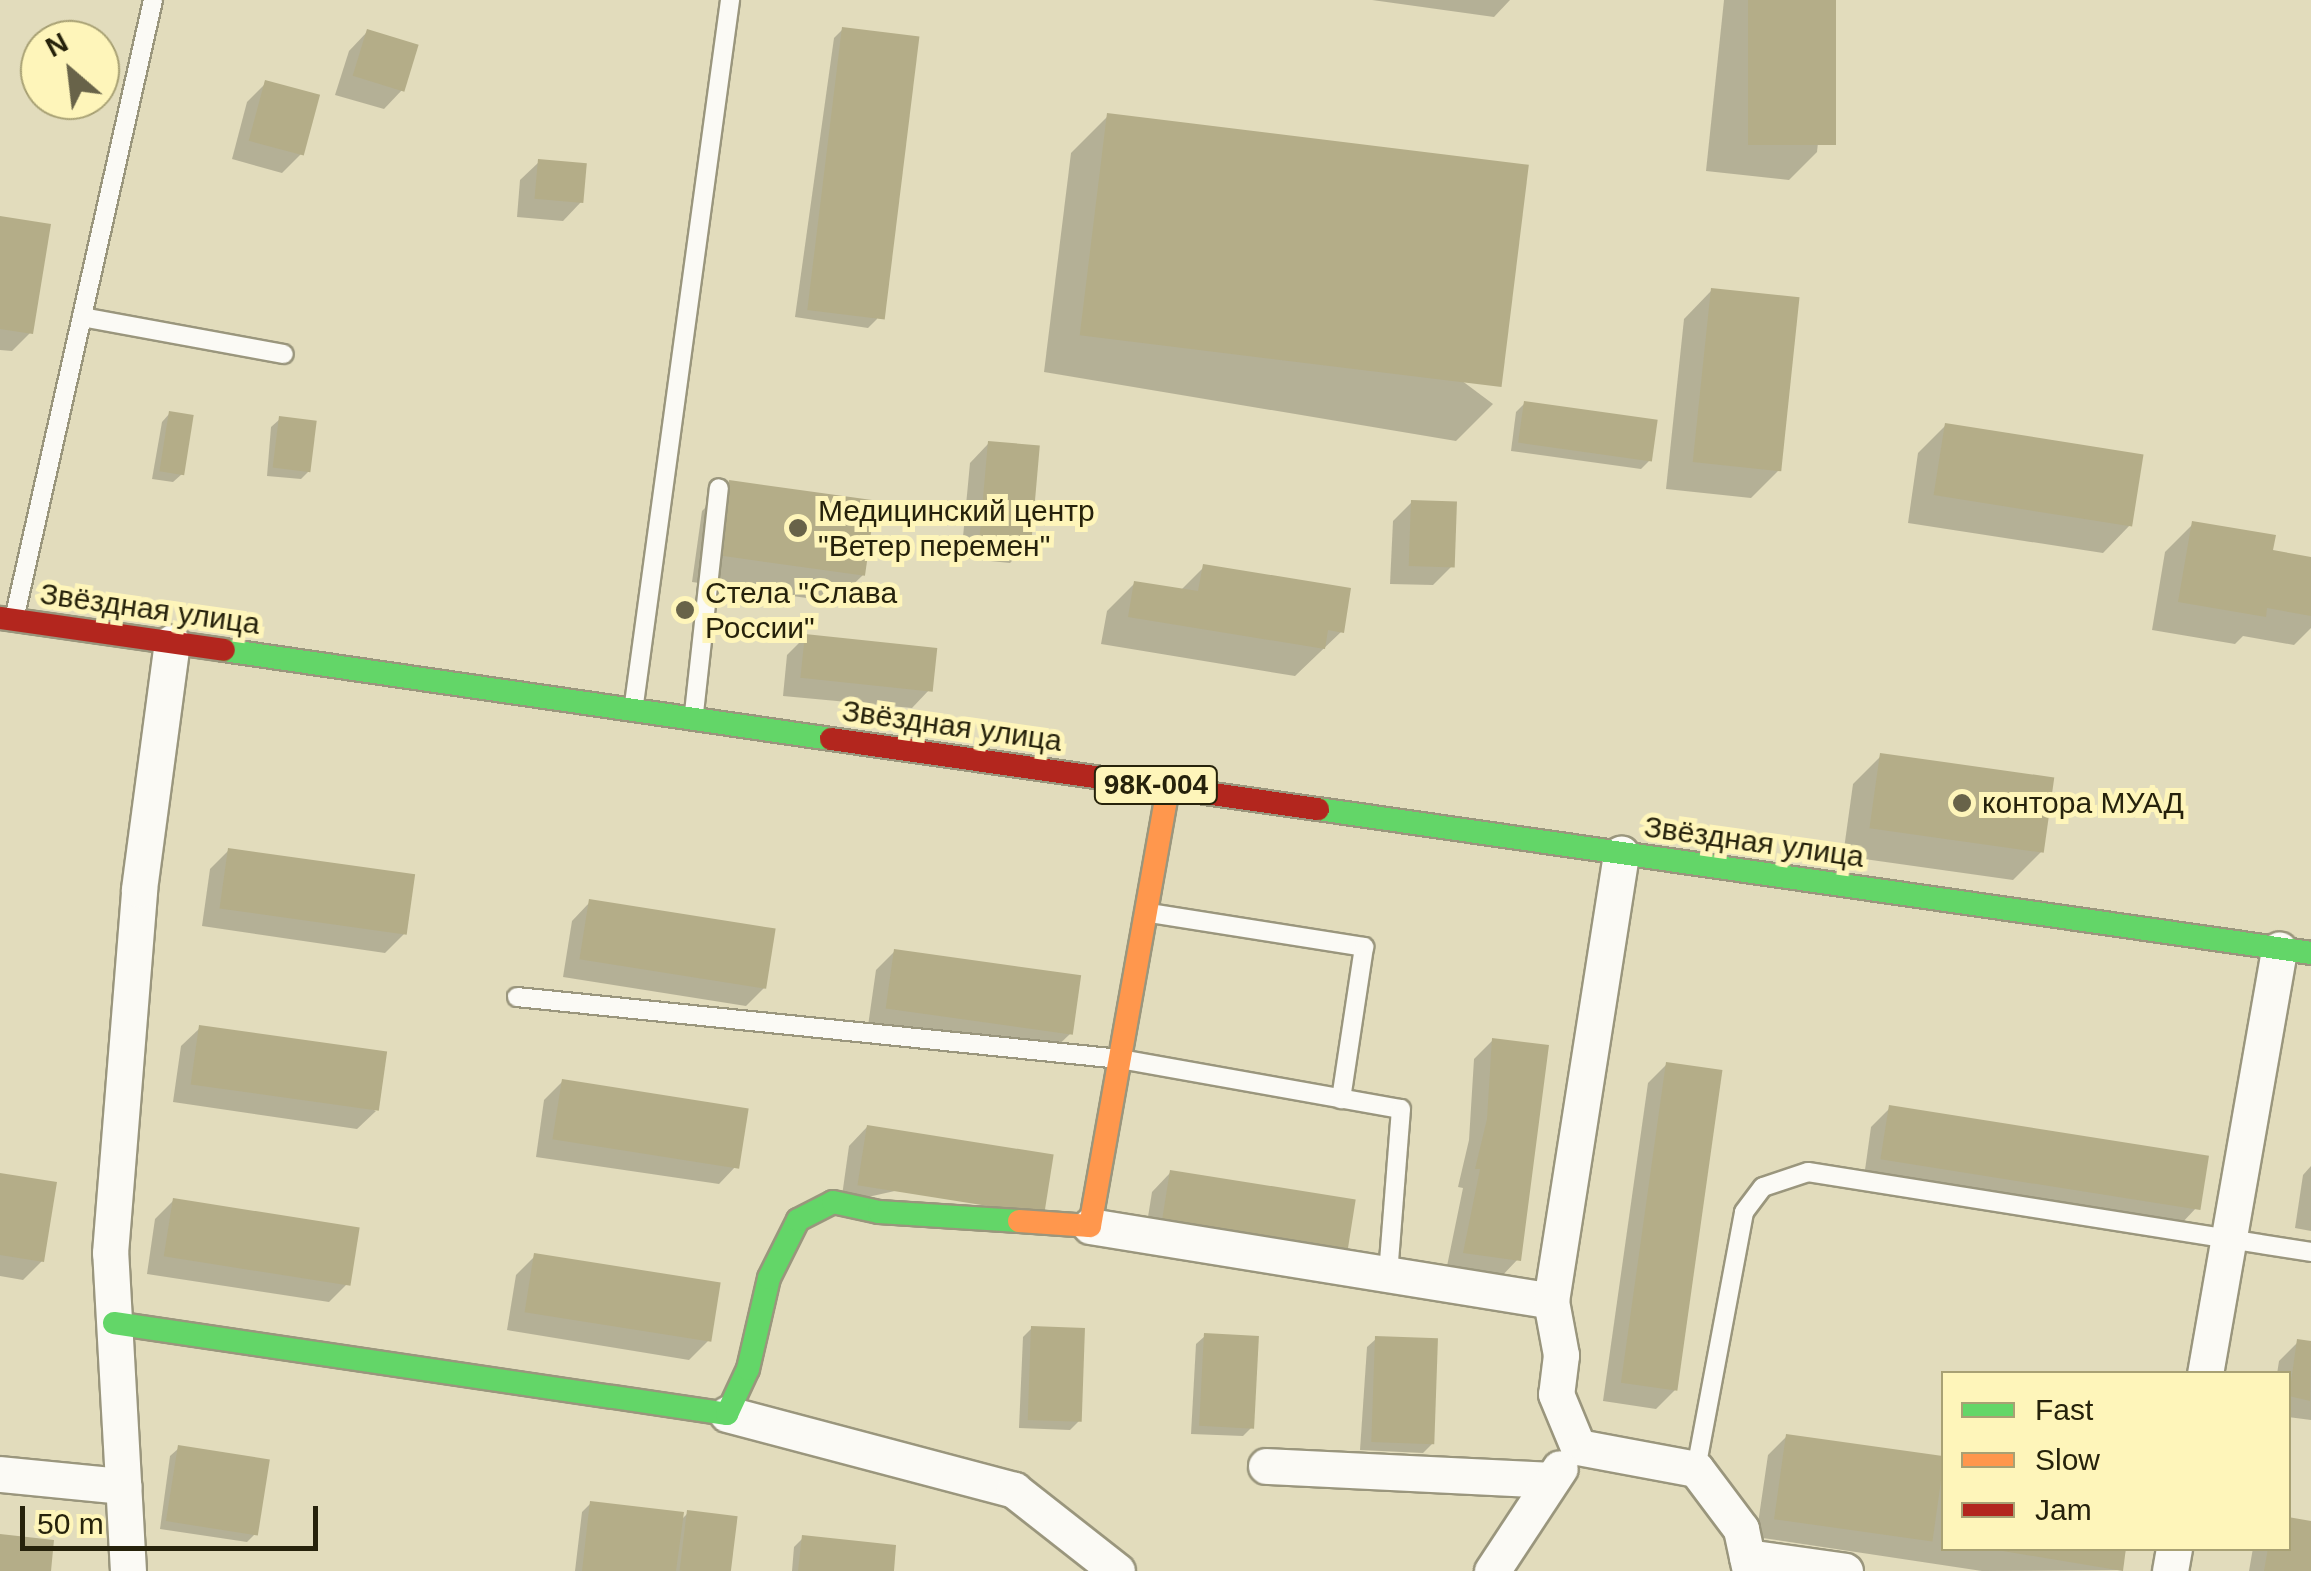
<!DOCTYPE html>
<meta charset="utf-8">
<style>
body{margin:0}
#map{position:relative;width:2311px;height:1571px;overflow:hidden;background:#e2dcbc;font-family:Helvetica,sans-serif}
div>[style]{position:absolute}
.shadow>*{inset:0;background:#0003}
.building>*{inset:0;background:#b4ad88;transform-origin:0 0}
.roads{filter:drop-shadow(2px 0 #9a967d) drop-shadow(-2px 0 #9a967d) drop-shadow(0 2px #9a967d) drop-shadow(0 -2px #9a967d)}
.lane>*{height:18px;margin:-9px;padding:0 9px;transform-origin:9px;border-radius:9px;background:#fbfaf5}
.street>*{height:35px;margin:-17.5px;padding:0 17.5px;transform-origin:17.5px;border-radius:17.5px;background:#fbfaf5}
.fast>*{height:22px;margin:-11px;padding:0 11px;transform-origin:11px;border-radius:11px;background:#63d668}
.slow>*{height:22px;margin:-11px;padding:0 11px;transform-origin:11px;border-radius:11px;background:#ff974d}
.jam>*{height:22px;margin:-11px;padding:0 11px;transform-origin:11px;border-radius:11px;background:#b3261e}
.dots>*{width:28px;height:28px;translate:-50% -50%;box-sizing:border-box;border:5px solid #fef5ba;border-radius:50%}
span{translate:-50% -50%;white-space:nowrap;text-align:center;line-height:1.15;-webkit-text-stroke:10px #fef5ba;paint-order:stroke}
.shield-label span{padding:2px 8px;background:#fef5ba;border:2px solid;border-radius:8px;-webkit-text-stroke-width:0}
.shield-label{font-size:28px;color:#26220b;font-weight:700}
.poi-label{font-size:30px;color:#26220b}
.left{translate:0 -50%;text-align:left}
.street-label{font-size:30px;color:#26220b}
.legend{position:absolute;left:1941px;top:1371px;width:350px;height:180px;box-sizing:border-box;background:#fef5ba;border:2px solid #a8a174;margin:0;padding:12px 18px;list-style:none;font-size:30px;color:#26220b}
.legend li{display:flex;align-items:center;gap:20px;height:50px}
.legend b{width:50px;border:2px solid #a8a174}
.north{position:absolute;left:20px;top:20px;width:100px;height:100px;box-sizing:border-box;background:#fef5ba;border:2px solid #a8a174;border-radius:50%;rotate:332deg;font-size:28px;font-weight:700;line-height:40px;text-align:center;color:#26220b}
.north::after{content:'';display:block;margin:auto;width:35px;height:45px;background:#686349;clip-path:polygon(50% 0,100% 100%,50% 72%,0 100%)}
.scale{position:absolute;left:20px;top:1506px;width:298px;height:45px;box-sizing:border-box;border:5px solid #26220b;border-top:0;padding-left:12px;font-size:30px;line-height:35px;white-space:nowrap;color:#26220b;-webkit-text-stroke:8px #fef5ba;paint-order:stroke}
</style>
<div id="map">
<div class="shadow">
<i style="clip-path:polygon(1372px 0,1510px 0,1494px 17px)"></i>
<i style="clip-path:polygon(1724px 0,1833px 0,1817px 152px,1789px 180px,1706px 171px)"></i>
<i style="clip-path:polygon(843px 29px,877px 319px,868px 328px,795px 317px,834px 38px)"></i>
<i style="clip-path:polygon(367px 32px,402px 90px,384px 109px,335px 95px,349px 51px)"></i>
<i style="clip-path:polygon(266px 83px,301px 154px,282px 173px,232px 159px,247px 102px)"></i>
<i style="clip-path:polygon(1108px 116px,1493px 404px,1456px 441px,1044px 372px,1071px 153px)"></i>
<i style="clip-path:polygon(539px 162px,581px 202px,563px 221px,517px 217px,520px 180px)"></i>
<i style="clip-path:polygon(0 218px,30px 333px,12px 351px,0 350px)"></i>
<i style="clip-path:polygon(1712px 290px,1779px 470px,1751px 498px,1666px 489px,1684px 319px)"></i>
<i style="clip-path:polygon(1525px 403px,1650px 460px,1641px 469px,1511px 451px,1516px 412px)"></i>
<i style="clip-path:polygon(170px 413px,182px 474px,173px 482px,152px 479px,162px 422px)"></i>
<i style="clip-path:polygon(280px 419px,310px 470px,301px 479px,267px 476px,271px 427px)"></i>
<i style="clip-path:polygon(1946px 425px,2131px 524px,2103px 553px,1908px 523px,1918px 453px)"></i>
<i style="clip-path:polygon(988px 444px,1028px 544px,1010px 563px,961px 558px,970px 463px)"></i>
<i style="clip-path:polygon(730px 483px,864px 574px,835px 602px,692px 582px,702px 511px)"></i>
<i style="clip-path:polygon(1412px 502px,1452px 566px,1433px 585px,1390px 584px,1393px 521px)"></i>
<i style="clip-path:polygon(2193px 524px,2270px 552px,2311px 559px,2311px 628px,2294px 645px,2243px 636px,2235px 644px,2152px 630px,2165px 552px)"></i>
<i style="clip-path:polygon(1204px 567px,1342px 631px,1295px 676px,1101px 644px,1107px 611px,1135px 583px,1180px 591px)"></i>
<i style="clip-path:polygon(806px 636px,930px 689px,912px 708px,783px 696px,787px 655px)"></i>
<i style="clip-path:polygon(1881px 756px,2041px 852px,2013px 880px,1843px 856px,1853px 784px)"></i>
<i style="clip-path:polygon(229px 850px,404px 934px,385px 953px,202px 926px,210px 869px)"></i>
<i style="clip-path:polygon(590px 902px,765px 987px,746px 1006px,563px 977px,572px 921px)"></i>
<i style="clip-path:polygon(895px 951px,1070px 1034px,1051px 1052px,868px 1026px,876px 970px)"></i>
<i style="clip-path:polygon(200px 1028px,376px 1111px,357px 1129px,173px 1102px,181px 1046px)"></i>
<i style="clip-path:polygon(1493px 1040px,1518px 1259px,1500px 1278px,1446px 1271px,1463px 1188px,1458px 1187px,1469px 1140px,1474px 1059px)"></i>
<i style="clip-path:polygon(1667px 1064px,1675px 1390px,1656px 1409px,1603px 1401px,1648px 1083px)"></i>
<i style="clip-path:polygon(563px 1081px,737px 1165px,719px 1184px,536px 1157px,544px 1100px)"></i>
<i style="clip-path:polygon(1890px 1108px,2198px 1206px,2180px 1225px,1864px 1177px,1871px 1127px)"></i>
<i style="clip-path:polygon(867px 1127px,1051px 1156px,841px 1203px,849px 1146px)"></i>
<i style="clip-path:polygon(2311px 1166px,2311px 1231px,2295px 1228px,2303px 1175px)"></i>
<i style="clip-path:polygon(1170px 1173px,1354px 1201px,1143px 1248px,1152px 1192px)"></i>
<i style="clip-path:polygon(0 1175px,42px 1261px,23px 1280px,0 1276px)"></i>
<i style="clip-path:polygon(174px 1200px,348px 1283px,329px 1302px,147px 1274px,155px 1219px)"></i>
<i style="clip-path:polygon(535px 1256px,708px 1341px,689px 1360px,507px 1330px,516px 1275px)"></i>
<i style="clip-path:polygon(1032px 1328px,1079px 1421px,1070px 1430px,1019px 1428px,1023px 1337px)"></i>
<i style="clip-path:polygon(1205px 1336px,1252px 1427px,1243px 1436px,1191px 1434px,1196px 1344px)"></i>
<i style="clip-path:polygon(1376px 1339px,1432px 1444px,1423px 1453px,1360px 1450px,1367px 1347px)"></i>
<i style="clip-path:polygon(2298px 1342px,2311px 1344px,2311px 1420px,2288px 1417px,2288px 1374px,2277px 1374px,2279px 1361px)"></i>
<i style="clip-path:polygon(1787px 1436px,1944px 1460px,1944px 1548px,2124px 1548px,2121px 1570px,1982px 1571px,1756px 1537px,1768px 1455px)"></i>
<i style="clip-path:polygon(179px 1448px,256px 1533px,247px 1542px,160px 1529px,170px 1456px)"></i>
<i style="clip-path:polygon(591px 1503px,680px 1521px,688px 1513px,728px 1571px,575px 1571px,582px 1512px)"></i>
<i style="clip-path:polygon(2311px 1523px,2311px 1571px,2249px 1571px,2253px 1548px,2288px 1548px)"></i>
<i style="clip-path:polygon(803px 1538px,891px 1571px,792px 1571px,794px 1547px)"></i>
</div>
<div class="building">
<i style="left:1748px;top:0;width:88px;height:145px"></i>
<i style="left:842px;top:27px;width:78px;height:285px;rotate:7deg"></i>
<i style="left:367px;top:29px;width:54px;height:49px;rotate:17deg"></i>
<i style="left:265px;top:80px;width:57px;height:63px;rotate:15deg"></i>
<i style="left:1107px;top:113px;width:425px;height:224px;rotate:7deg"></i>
<i style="left:538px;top:159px;width:49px;height:40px;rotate:5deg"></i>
<i style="clip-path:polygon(0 216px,51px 224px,33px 334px,0 329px)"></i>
<i style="left:1711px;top:288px;width:89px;height:175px;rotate:6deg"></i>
<i style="left:1524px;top:401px;width:135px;height:42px;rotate:8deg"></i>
<i style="left:169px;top:411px;width:25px;height:61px;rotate:9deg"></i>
<i style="left:279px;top:416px;width:38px;height:52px;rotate:7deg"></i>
<i style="left:1945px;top:423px;width:201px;height:73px;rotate:9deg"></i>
<i style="left:988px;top:441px;width:52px;height:100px;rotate:5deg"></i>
<i style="left:729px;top:480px;width:148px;height:76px;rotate:8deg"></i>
<i style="left:1411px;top:500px;width:46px;height:66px;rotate:2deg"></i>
<i style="clip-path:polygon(2192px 521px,2276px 535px,2273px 550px,2311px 557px,2311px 616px,2267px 608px,2266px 617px,2178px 602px)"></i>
<i style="clip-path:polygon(1203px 564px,1351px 588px,1344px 633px,1328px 630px,1325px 649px,1128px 617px,1134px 581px,1198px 591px)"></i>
<i style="left:805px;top:634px;width:133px;height:44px;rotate:6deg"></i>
<i style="left:1880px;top:753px;width:176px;height:76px;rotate:8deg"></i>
<i style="left:228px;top:848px;width:189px;height:61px;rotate:8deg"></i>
<i style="left:589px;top:899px;width:189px;height:61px;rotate:9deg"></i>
<i style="left:894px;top:949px;width:189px;height:60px;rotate:8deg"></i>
<i style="left:199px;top:1025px;width:190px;height:60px;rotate:8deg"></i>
<i style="clip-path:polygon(1492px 1038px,1549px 1045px,1521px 1261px,1463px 1253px,1480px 1169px,1475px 1169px,1487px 1119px)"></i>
<i style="left:1666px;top:1062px;width:57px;height:324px;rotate:8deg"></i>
<i style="left:562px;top:1079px;width:189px;height:61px;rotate:9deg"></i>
<i style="left:1889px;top:1105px;width:324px;height:55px;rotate:9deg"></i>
<i style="left:867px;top:1125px;width:189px;height:61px;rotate:9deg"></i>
<i style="left:1170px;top:1170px;width:188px;height:61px;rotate:9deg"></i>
<i style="clip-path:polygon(0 1173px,57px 1182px,44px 1262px,0 1255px)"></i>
<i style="left:173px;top:1198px;width:189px;height:59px;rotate:9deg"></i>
<i style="left:534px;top:1253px;width:189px;height:60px;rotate:9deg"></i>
<i style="left:1031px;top:1326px;width:54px;height:94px;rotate:2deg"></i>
<i style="left:1204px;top:1333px;width:55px;height:93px;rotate:3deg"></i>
<i style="left:1375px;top:1336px;width:63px;height:106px;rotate:2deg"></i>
<i style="clip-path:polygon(2297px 1339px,2311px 1341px,2310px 1401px,2289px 1396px)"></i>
<i style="left:1786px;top:1434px;width:160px;height:86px;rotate:8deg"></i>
<i style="left:178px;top:1445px;width:93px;height:77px;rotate:9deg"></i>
<i style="clip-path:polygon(590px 1501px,684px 1512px,676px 1571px,582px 1571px)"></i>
<i style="left:687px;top:1510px;width:51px;height:61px;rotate:7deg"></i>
<i style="clip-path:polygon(2288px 1517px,2311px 1521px,2311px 1571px,2264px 1571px,2268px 1548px,2288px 1548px)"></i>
<i style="clip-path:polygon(0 1534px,54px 1540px,51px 1571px,0 1571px)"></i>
<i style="clip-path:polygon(802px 1535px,896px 1545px,894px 1571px,798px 1571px)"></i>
<i style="clip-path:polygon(1985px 1548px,2126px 1548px,2123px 1571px)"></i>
</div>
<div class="roads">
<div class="lane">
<i style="left:82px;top:317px;width:205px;rotate:10.4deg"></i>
<i style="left:15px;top:615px;width:630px;rotate:-77.35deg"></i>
<i style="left:634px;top:704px;width:711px;rotate:-82.23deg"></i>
<i style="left:694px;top:713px;width:226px;rotate:-83.7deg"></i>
<i style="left:1150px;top:913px;width:217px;rotate:9deg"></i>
<i style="left:1364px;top:947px;width:154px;rotate:98.6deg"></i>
<i style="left:517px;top:997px;width:606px;rotate:5.87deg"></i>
<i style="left:1120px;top:1059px;width:285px;rotate:10.1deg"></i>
<i style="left:1401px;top:1109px;width:166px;rotate:94.5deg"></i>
<i style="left:1696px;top:1469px;width:261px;rotate:-79.4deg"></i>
<i style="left:1744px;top:1212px;width:31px;rotate:-53deg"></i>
<i style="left:1763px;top:1187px;width:47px;rotate:-18.4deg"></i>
<i style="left:1808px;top:1172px;width:509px;rotate:9.04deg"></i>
</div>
<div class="street">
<i style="left:1090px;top:1226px;width:467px;rotate:9.2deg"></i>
<i style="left:1551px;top:1301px;width:453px;rotate:-81.1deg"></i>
<i style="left:1551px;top:1301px;width:55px;rotate:79.5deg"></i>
<i style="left:1561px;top:1355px;width:39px;rotate:97deg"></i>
<i style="left:1556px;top:1394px;width:57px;rotate:67.5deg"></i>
<i style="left:1578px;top:1447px;width:120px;rotate:10.6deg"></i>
<i style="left:1696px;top:1469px;width:75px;rotate:53.1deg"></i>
<i style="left:1741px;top:1529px;width:43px;rotate:77.9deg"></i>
<i style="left:2205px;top:1374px;width:431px;rotate:-80.1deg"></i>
<i style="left:727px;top:1414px;width:297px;rotate:14.8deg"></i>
<i style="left:1014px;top:1490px;width:131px;rotate:38.2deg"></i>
<i style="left:1266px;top:1466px;width:285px;rotate:2.8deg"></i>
<i style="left:0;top:1474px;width:124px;rotate:5.6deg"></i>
<i style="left:1747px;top:1557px;width:99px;rotate:8.1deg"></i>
<i style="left:128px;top:1571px;width:319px;rotate:-93.2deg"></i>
<i style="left:110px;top:1253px;width:365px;rotate:-85.4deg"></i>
<i style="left:139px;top:889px;width:249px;rotate:-82.4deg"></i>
<i style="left:1492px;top:1571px;width:123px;rotate:-56.6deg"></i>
<i style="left:2170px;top:1571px;width:23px;rotate:-80deg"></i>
</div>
<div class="fast">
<i style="left:224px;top:650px;width:613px;rotate:8.34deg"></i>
<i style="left:1318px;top:809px;width:1003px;rotate:8.25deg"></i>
<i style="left:114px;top:1323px;width:620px;rotate:8.44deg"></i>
<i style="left:727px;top:1414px;width:50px;rotate:-65deg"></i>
<i style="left:748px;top:1369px;width:93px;rotate:-77deg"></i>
<i style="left:769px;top:1278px;width:65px;rotate:-63.4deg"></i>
<i style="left:798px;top:1220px;width:39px;rotate:-27deg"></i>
<i style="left:833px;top:1202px;width:47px;rotate:12.3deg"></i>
<i style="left:879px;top:1212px;width:140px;rotate:3.7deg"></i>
</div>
<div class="slow">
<i style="left:1019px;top:1221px;width:71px;rotate:4deg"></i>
<i style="left:1090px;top:1226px;width:446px;rotate:-79.9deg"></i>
</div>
<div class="jam">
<i style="left:0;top:618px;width:226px;rotate:8.1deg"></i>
<i style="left:831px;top:739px;width:492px;rotate:8.2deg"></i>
</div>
</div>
<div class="dots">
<i style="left:798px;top:528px;background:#686349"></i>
<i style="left:685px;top:610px;background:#686349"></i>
<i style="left:1962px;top:803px;background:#686349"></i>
</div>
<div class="shield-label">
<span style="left:1156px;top:785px">98К-004</span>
</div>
<div class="poi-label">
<span class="left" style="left:818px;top:528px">Медицинский центр<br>"Ветер перемен"</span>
<span class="left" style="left:705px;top:610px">Стела "Слава<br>России"</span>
<span class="left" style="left:1982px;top:803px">контора МУАД</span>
</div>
<div class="street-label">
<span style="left:150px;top:609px;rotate:8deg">Звёздная улица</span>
<span style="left:952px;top:726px;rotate:8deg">Звёздная улица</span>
<span style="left:1754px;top:842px;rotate:8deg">Звёздная улица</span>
</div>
<ul class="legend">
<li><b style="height:12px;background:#63d668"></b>Fast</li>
<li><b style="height:12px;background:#ff974d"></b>Slow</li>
<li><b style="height:12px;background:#b3261e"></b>Jam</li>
</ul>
<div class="north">N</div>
<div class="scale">50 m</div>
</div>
